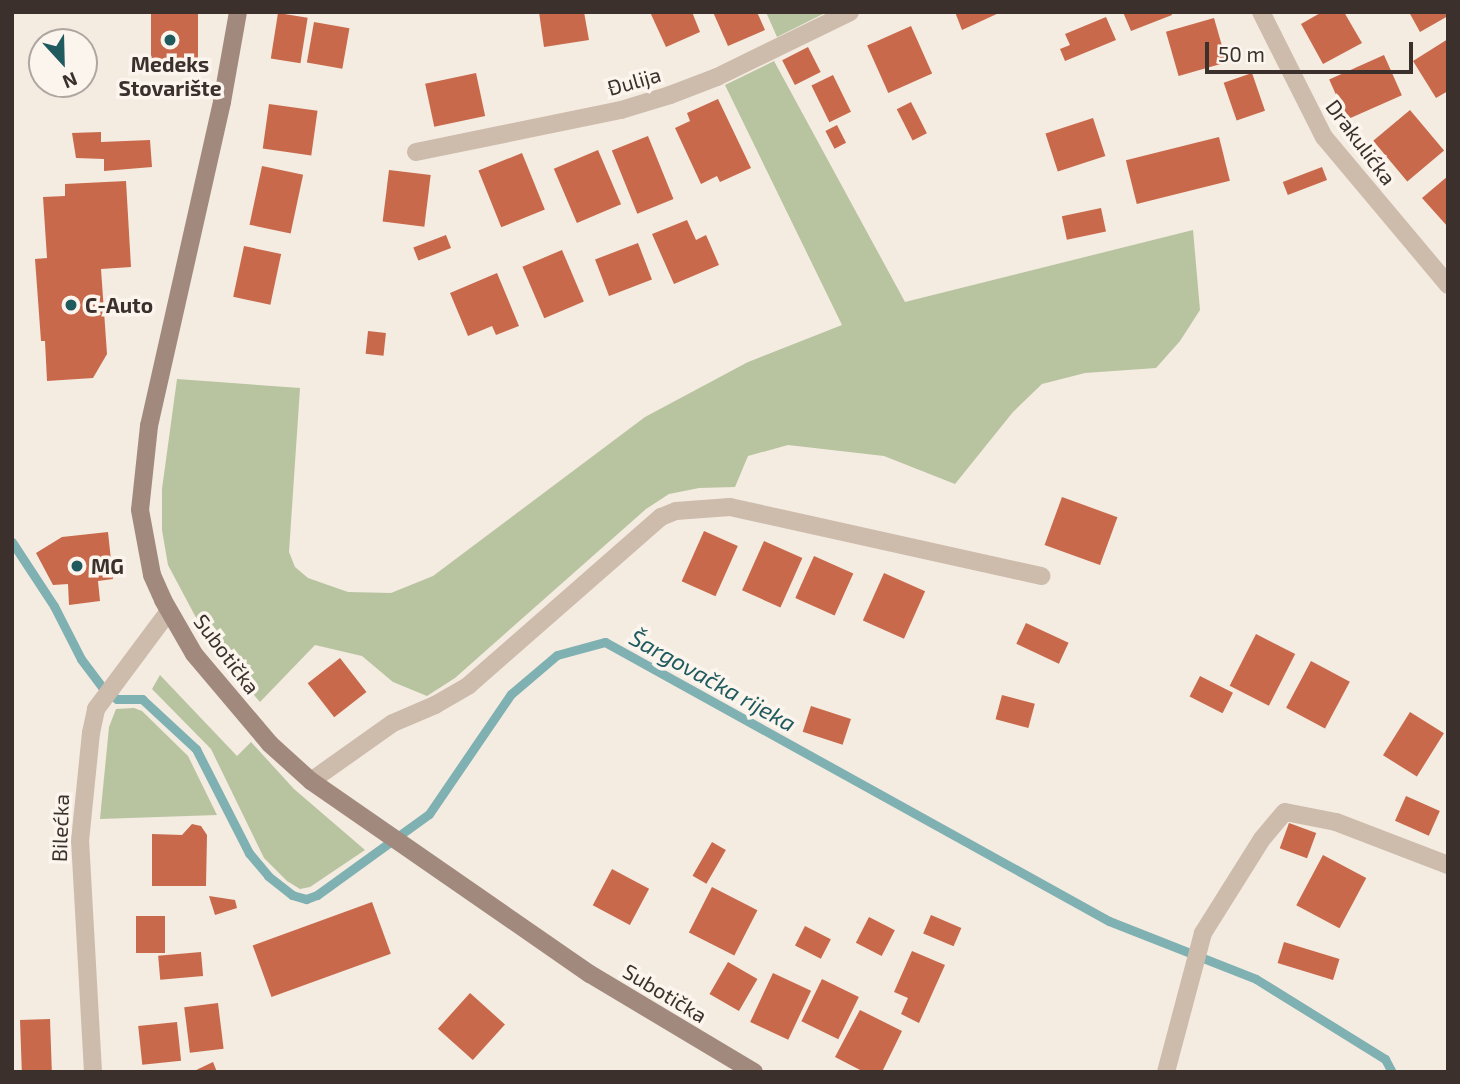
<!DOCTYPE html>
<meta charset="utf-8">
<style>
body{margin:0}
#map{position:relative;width:1460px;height:1084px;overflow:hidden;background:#f4ebe1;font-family:"Exo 2",sans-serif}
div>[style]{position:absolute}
.green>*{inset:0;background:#b8c4a0}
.stream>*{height:9px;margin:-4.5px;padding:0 4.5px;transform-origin:4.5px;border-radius:4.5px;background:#7fb0b2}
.building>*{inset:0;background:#c8694b;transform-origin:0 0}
.street>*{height:18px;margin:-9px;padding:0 9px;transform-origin:9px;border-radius:9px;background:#cdbbac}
.secondary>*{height:18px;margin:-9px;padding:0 9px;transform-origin:9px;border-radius:9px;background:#a18a7d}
.dots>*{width:19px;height:19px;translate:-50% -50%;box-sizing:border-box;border:4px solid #fbf5ee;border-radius:50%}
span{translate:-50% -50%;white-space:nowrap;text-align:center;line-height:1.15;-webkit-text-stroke:7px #fbf5ee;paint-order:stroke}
.poi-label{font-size:21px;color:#3b302b;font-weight:700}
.left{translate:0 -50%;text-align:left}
.street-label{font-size:21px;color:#3b302b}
.water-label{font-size:23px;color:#1f5a5e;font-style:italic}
.frame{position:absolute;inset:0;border:14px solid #3b302b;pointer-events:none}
.north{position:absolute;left:28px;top:28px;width:70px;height:70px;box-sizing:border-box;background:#fbf5ee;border:2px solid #aea6a0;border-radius:50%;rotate:158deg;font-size:19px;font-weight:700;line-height:28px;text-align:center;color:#3b302b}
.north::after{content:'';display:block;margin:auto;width:24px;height:32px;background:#1f5a5e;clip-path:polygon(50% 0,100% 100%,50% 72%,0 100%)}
.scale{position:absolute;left:1205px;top:42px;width:208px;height:32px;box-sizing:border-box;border:4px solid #3b302b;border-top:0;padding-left:9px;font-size:21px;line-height:24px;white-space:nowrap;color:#3b302b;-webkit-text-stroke:5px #fbf5ee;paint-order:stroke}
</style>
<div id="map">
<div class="green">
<i style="clip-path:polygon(766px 12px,827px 12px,777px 37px)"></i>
<i style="clip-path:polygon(774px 61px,905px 302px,1193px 230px,1200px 310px,1180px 341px,1156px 368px,1085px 373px,1042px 384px,1013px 412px,955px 484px,884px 456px,788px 445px,748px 456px,735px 487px,699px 488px,669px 494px,646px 509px,455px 678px,427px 696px,393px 682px,362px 656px,315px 645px,260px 702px,210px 644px,168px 565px,162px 530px,162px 489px,177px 379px,300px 388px,289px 552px,295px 567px,308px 578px,348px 592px,391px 593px,433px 576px,645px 417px,748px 362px,842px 325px,725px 85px)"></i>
<i style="clip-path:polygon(160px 675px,237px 756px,251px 742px,294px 789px,365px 850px,310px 887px,300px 889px,287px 881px,264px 858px,211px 749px,152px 689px)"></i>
<i style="clip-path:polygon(134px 708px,142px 711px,188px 756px,217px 815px,100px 819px,109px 727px,116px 709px)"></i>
</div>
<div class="stream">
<i style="left:12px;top:542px;width:77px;rotate:56.7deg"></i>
<i style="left:54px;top:606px;width:59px;rotate:63deg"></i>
<i style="left:81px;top:659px;width:35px;rotate:53deg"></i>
<i style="left:102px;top:687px;width:19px;rotate:39deg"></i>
<i style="left:117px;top:699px;width:25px"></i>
<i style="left:142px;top:699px;width:74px;rotate:42.8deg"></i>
<i style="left:196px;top:749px;width:117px;rotate:63deg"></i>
<i style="left:249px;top:853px;width:30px;rotate:50deg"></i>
<i style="left:268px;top:876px;width:31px;rotate:38deg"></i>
<i style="left:292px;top:895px;width:15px;rotate:16deg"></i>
<i style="left:306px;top:899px;width:12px;rotate:-20deg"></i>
<i style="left:317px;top:895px;width:138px;rotate:-35.9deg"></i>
<i style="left:429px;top:814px;width:145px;rotate:-55.7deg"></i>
<i style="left:511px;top:694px;width:60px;rotate:-40.3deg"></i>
<i style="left:557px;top:655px;width:50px;rotate:-15.2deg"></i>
<i style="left:605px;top:642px;width:576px;rotate:28.97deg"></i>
<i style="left:1109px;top:921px;width:158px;rotate:21.5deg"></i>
<i style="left:1256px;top:979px;width:152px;rotate:31.8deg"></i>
<i style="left:1385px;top:1059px;width:15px;rotate:62deg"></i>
</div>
<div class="building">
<i style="left:151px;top:12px;width:47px;height:56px"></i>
<i style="clip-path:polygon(539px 12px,584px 12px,589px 40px,544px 47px)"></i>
<i style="clip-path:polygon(650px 12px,692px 12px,700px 32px,666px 47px)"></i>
<i style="clip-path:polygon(713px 12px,757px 12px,765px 30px,728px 46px)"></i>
<i style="clip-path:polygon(955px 12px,1001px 12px,962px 30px)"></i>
<i style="clip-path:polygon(1123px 12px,1171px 12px,1172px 15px,1131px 31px)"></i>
<i style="clip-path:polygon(1322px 12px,1344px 12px,1362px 43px,1323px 64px,1301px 24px)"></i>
<i style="clip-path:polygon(1409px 12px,1448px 12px,1448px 16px,1420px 32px)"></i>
<i style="left:278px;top:13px;width:30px;height:46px;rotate:9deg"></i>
<i style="clip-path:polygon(1106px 17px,1116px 40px,1065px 61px,1060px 49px,1070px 45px,1065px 34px)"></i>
<i style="left:1214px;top:18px;width:46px;height:50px;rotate:74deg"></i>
<i style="left:314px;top:22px;width:36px;height:41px;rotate:10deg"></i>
<i style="left:911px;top:26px;width:52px;height:48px;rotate:66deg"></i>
<i style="clip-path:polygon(1448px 39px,1448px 91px,1436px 98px,1413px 61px)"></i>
<i style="left:808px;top:47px;width:28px;height:29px;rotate:63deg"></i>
<i style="left:1384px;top:55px;width:44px;height:60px;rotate:66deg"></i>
<i style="left:476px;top:73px;width:44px;height:52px;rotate:78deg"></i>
<i style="left:1252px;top:73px;width:40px;height:30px;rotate:71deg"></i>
<i style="left:833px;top:75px;width:41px;height:24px;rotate:64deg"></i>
<i style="clip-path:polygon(718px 99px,751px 168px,720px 182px,717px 176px,701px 184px,675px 128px,690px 121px,687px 113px)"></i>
<i style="left:911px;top:102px;width:35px;height:16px;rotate:63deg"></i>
<i style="left:269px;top:104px;width:49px;height:45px;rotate:8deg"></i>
<i style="left:1410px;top:110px;width:53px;height:48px;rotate:50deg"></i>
<i style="left:1093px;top:118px;width:40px;height:50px;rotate:72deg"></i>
<i style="left:837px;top:125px;width:20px;height:13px;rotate:63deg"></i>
<i style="clip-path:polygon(101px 132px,101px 142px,150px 140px,152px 167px,104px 171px,104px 159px,76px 158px,72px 133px)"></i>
<i style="left:648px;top:136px;width:68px;height:39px;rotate:68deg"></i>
<i style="left:1219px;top:137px;width:45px;height:96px;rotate:76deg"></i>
<i style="left:598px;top:150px;width:59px;height:48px;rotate:67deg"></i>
<i style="left:522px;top:153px;width:61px;height:47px;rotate:68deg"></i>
<i style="left:262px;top:166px;width:42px;height:60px;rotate:12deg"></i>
<i style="left:1322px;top:167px;width:14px;height:42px;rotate:69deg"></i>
<i style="left:389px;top:170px;width:42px;height:52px;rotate:7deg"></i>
<i style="clip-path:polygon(1448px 176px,1448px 227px,1422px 198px)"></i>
<i style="clip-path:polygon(126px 181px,131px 267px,101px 269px,107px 354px,93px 378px,47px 381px,45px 341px,41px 341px,35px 259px,47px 258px,43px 197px,65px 196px,65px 184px)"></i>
<i style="left:1101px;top:208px;width:24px;height:40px;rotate:78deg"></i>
<i style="clip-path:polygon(687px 220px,696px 240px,706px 235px,719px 265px,674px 284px,652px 234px)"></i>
<i style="left:446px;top:235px;width:14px;height:35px;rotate:69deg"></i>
<i style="left:638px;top:243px;width:39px;height:46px;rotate:69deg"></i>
<i style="left:244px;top:246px;width:38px;height:52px;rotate:12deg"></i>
<i style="left:562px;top:250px;width:56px;height:43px;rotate:67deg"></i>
<i style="clip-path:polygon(497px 273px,519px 326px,496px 335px,492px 326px,468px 336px,450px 293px)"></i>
<i style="left:368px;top:331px;width:18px;height:23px;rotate:6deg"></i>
<i style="left:1062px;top:497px;width:59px;height:51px;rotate:20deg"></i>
<i style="left:704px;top:531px;width:37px;height:55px;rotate:24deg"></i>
<i style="clip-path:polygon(108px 532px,113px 579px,98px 581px,100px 601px,69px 605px,68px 584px,53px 585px,36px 553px,62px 537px)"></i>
<i style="left:764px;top:541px;width:42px;height:54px;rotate:24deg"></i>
<i style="left:814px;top:556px;width:43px;height:46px;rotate:24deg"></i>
<i style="left:884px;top:573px;width:45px;height:52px;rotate:24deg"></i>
<i style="left:1026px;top:623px;width:47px;height:23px;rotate:25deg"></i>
<i style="left:1256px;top:634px;width:44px;height:58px;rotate:27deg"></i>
<i style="left:340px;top:658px;width:43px;height:41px;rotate:52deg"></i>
<i style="left:1311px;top:661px;width:44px;height:53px;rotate:28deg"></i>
<i style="left:1200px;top:676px;width:37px;height:23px;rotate:27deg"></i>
<i style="left:1002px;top:695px;width:34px;height:25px;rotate:15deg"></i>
<i style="left:811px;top:706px;width:42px;height:27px;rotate:18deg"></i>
<i style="left:1410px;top:712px;width:40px;height:51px;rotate:32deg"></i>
<i style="left:1406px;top:796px;width:37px;height:27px;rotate:24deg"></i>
<i style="left:1289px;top:823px;width:29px;height:27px;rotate:20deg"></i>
<i style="clip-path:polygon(192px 824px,201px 826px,207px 835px,206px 886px,152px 886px,152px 834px,182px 835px)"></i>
<i style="left:712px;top:842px;width:16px;height:39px;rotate:30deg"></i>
<i style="left:1323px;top:855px;width:49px;height:57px;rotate:28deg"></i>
<i style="left:612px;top:869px;width:42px;height:41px;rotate:28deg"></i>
<i style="left:712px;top:887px;width:51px;height:51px;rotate:27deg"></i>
<i style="clip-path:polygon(209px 896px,235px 900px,237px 908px,215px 915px)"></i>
<i style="left:372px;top:902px;width:55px;height:127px;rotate:70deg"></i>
<i style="left:931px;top:915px;width:33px;height:20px;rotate:23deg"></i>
<i style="left:165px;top:916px;width:37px;height:29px;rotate:90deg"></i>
<i style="left:869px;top:917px;width:29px;height:29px;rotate:27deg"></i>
<i style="left:805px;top:926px;width:29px;height:22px;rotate:27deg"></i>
<i style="left:1284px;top:942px;width:58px;height:22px;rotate:17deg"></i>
<i style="clip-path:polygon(912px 951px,945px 965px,919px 1023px,901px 1014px,908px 998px,894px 992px)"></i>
<i style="left:201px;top:952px;width:24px;height:43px;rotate:85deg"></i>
<i style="left:728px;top:962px;width:34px;height:37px;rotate:30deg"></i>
<i style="left:773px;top:973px;width:42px;height:54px;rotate:25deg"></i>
<i style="left:822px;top:979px;width:41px;height:47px;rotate:26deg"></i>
<i style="left:470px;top:993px;width:47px;height:48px;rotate:42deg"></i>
<i style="left:218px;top:1003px;width:46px;height:34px;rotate:83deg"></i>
<i style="clip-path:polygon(860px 1010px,902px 1031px,882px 1072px,864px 1072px,835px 1057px)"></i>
<i style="left:50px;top:1019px;width:53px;height:30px;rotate:88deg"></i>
<i style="left:177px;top:1022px;width:39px;height:39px;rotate:84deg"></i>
<i style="clip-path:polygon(213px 1062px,217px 1072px,192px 1072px)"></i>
</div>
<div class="street">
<i style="left:1261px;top:12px;width:140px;rotate:63.3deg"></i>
<i style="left:1324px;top:137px;width:193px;rotate:50deg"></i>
<i style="left:416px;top:152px;width:209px;rotate:-11.6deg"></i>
<i style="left:621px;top:110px;width:51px;rotate:-17deg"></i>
<i style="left:670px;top:95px;width:50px;rotate:-21deg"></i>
<i style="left:717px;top:77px;width:148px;rotate:-26deg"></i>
<i style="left:311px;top:781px;width:100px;rotate:-35.3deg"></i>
<i style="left:393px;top:723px;width:46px;rotate:-23.2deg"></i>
<i style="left:435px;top:705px;width:39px;rotate:-30deg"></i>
<i style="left:469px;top:685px;width:255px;rotate:-41.2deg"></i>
<i style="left:661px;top:517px;width:16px;rotate:-22deg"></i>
<i style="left:676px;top:511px;width:54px;rotate:-4.2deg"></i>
<i style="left:730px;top:507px;width:319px;rotate:12.5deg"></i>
<i style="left:93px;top:1072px;width:231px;rotate:-93.2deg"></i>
<i style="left:80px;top:841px;width:109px;rotate:-84.2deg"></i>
<i style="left:91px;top:733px;width:25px;rotate:-78deg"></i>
<i style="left:96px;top:709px;width:122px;rotate:-53.3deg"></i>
<i style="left:1166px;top:1072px;width:144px;rotate:-75.1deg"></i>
<i style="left:1203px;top:933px;width:111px;rotate:-57.9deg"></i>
<i style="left:1262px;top:839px;width:35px;rotate:-50deg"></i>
<i style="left:1285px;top:812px;width:52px;rotate:11.1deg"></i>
<i style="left:1336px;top:822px;width:120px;rotate:21deg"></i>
</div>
<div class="secondary">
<i style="left:238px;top:12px;width:91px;rotate:100.1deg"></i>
<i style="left:222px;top:102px;width:332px;rotate:102.7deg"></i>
<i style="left:149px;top:426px;width:84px;rotate:96.1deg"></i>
<i style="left:140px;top:510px;width:66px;rotate:79.5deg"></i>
<i style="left:152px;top:575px;width:27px;rotate:66deg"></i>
<i style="left:163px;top:600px;width:62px;rotate:60.1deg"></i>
<i style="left:194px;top:654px;width:118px;rotate:49.8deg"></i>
<i style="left:270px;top:744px;width:55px;rotate:42.1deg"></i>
<i style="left:311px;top:781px;width:339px;rotate:34.7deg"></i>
<i style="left:590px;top:974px;width:191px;rotate:30.9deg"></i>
</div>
<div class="dots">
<i style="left:170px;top:40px;background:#1f5a5e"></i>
<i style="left:71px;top:305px;background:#1f5a5e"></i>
<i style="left:77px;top:566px;background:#1f5a5e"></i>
</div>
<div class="poi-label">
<span style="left:170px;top:76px">Medeks<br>Stovarište</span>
<span class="left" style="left:85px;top:305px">C-Auto</span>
<span class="left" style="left:91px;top:566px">MG</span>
</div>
<div class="street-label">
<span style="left:634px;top:81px;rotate:-16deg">Đulija</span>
<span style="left:1361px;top:142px;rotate:53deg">Drakulićka</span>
<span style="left:227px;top:654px;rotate:53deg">Subotička</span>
<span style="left:60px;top:828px;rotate:-88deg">Bilećka</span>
<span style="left:665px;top:993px;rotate:31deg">Subotička</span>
</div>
<div class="water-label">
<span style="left:713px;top:680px;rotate:29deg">Šargovačka rijeka</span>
</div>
<div class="frame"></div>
<div class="north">N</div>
<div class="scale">50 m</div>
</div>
